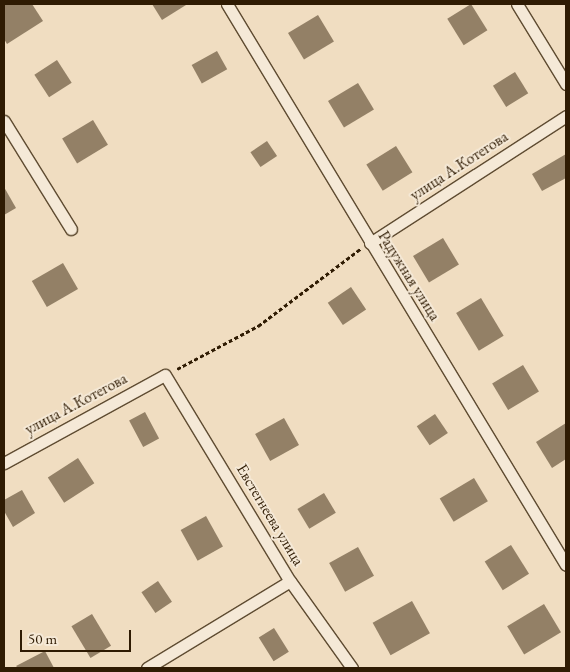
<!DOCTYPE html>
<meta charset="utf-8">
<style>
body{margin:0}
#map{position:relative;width:570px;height:672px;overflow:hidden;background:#f0ddc1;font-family:"EB Garamond",serif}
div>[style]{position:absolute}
.building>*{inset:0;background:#938066;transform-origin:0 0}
.path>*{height:2.5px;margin-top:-1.25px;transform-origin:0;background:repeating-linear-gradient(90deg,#2f1b03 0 4px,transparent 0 6.5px)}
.roads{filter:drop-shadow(1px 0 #5f4c32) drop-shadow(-1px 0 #5f4c32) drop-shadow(0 1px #5f4c32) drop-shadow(0 -1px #5f4c32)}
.street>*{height:11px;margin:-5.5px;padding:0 5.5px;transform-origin:5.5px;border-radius:5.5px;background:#f5e9d7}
span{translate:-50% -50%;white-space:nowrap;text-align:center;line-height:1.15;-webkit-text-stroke:4px #f5e9d7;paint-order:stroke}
.street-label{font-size:16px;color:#2f1b03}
.frame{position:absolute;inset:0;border:5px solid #2f1b03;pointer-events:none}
.scale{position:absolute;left:20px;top:630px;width:111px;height:22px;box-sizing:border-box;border:2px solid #2f1b03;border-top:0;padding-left:6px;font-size:15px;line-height:18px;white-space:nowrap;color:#2f1b03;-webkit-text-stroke:4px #f5e9d7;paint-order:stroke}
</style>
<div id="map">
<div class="building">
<i style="clip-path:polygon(4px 4px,32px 4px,43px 21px,7px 44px,4px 39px)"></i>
<i style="clip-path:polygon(152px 4px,185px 4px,186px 5px,162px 20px)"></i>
<i style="left:471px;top:4px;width:31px;height:28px;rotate:58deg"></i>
<i style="left:318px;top:15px;width:31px;height:35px;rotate:59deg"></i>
<i style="left:217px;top:51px;width:21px;height:29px;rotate:61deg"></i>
<i style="left:57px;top:60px;width:27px;height:27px;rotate:57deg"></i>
<i style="left:515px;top:72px;width:25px;height:26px;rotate:58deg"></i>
<i style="left:358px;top:83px;width:31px;height:35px;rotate:59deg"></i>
<i style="left:93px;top:120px;width:29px;height:36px;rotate:59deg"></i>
<i style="left:267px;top:141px;width:18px;height:20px;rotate:56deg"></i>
<i style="left:396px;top:146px;width:31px;height:35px;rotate:58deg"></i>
<i style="clip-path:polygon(566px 154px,566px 178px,542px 191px,532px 174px)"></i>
<i style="clip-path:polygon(4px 187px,16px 208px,4px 215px)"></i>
<i style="left:443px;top:238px;width:31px;height:35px;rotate:59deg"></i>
<i style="left:63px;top:263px;width:30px;height:36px;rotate:60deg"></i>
<i style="left:351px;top:287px;width:27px;height:28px;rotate:56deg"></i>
<i style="left:481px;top:298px;width:44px;height:29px;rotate:59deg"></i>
<i style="left:523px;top:365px;width:31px;height:36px;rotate:59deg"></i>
<i style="left:145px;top:412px;width:30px;height:18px;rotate:62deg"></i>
<i style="left:435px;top:414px;width:23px;height:22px;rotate:56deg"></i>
<i style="left:284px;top:418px;width:31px;height:33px;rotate:61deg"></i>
<i style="clip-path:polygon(566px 423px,566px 459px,552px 468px,536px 442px)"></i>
<i style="left:78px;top:458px;width:30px;height:36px;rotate:57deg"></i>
<i style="left:474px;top:478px;width:27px;height:40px;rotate:59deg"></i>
<i style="clip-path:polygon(22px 490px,35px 513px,13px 527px,4px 511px,4px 500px)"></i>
<i style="left:324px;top:493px;width:23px;height:31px;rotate:59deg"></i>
<i style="left:206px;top:516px;width:35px;height:29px;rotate:61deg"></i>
<i style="left:511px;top:545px;width:34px;height:31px;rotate:58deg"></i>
<i style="left:358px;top:547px;width:33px;height:33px;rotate:61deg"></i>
<i style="left:158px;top:581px;width:25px;height:20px;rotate:56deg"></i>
<i style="left:412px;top:601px;width:37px;height:45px;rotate:61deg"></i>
<i style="left:544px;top:604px;width:33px;height:43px;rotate:59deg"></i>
<i style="left:92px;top:614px;width:37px;height:24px;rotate:59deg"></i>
<i style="left:274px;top:628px;width:28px;height:18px;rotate:58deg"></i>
<i style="clip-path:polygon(45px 651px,54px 668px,18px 668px,16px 666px)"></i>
</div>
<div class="path">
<i style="left:177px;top:369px;width:92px;rotate:-28deg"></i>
<i style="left:258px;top:326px;width:128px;rotate:-37deg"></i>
</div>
<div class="roads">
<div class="street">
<i style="left:227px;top:4px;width:655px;rotate:58.86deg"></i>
<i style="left:517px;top:4px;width:94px;rotate:58.5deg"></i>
<i style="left:4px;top:121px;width:127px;rotate:58.2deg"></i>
<i style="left:370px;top:243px;width:234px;rotate:-32.9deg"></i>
<i style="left:4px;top:463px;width:183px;rotate:-28.7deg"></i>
<i style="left:165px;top:375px;width:241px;rotate:58.8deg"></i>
<i style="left:290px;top:581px;width:107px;rotate:54.5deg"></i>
<i style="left:147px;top:668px;width:167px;rotate:-31.3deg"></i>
</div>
</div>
<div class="street-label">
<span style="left:459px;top:166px;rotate:-33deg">улица А.Котегова</span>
<span style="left:409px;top:276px;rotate:58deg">Радужная улица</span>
<span style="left:76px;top:404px;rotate:-28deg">улица А.Котегова</span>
<span style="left:270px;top:515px;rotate:59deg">Евстегнеева улица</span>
</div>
<div class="frame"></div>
<div class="scale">50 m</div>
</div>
